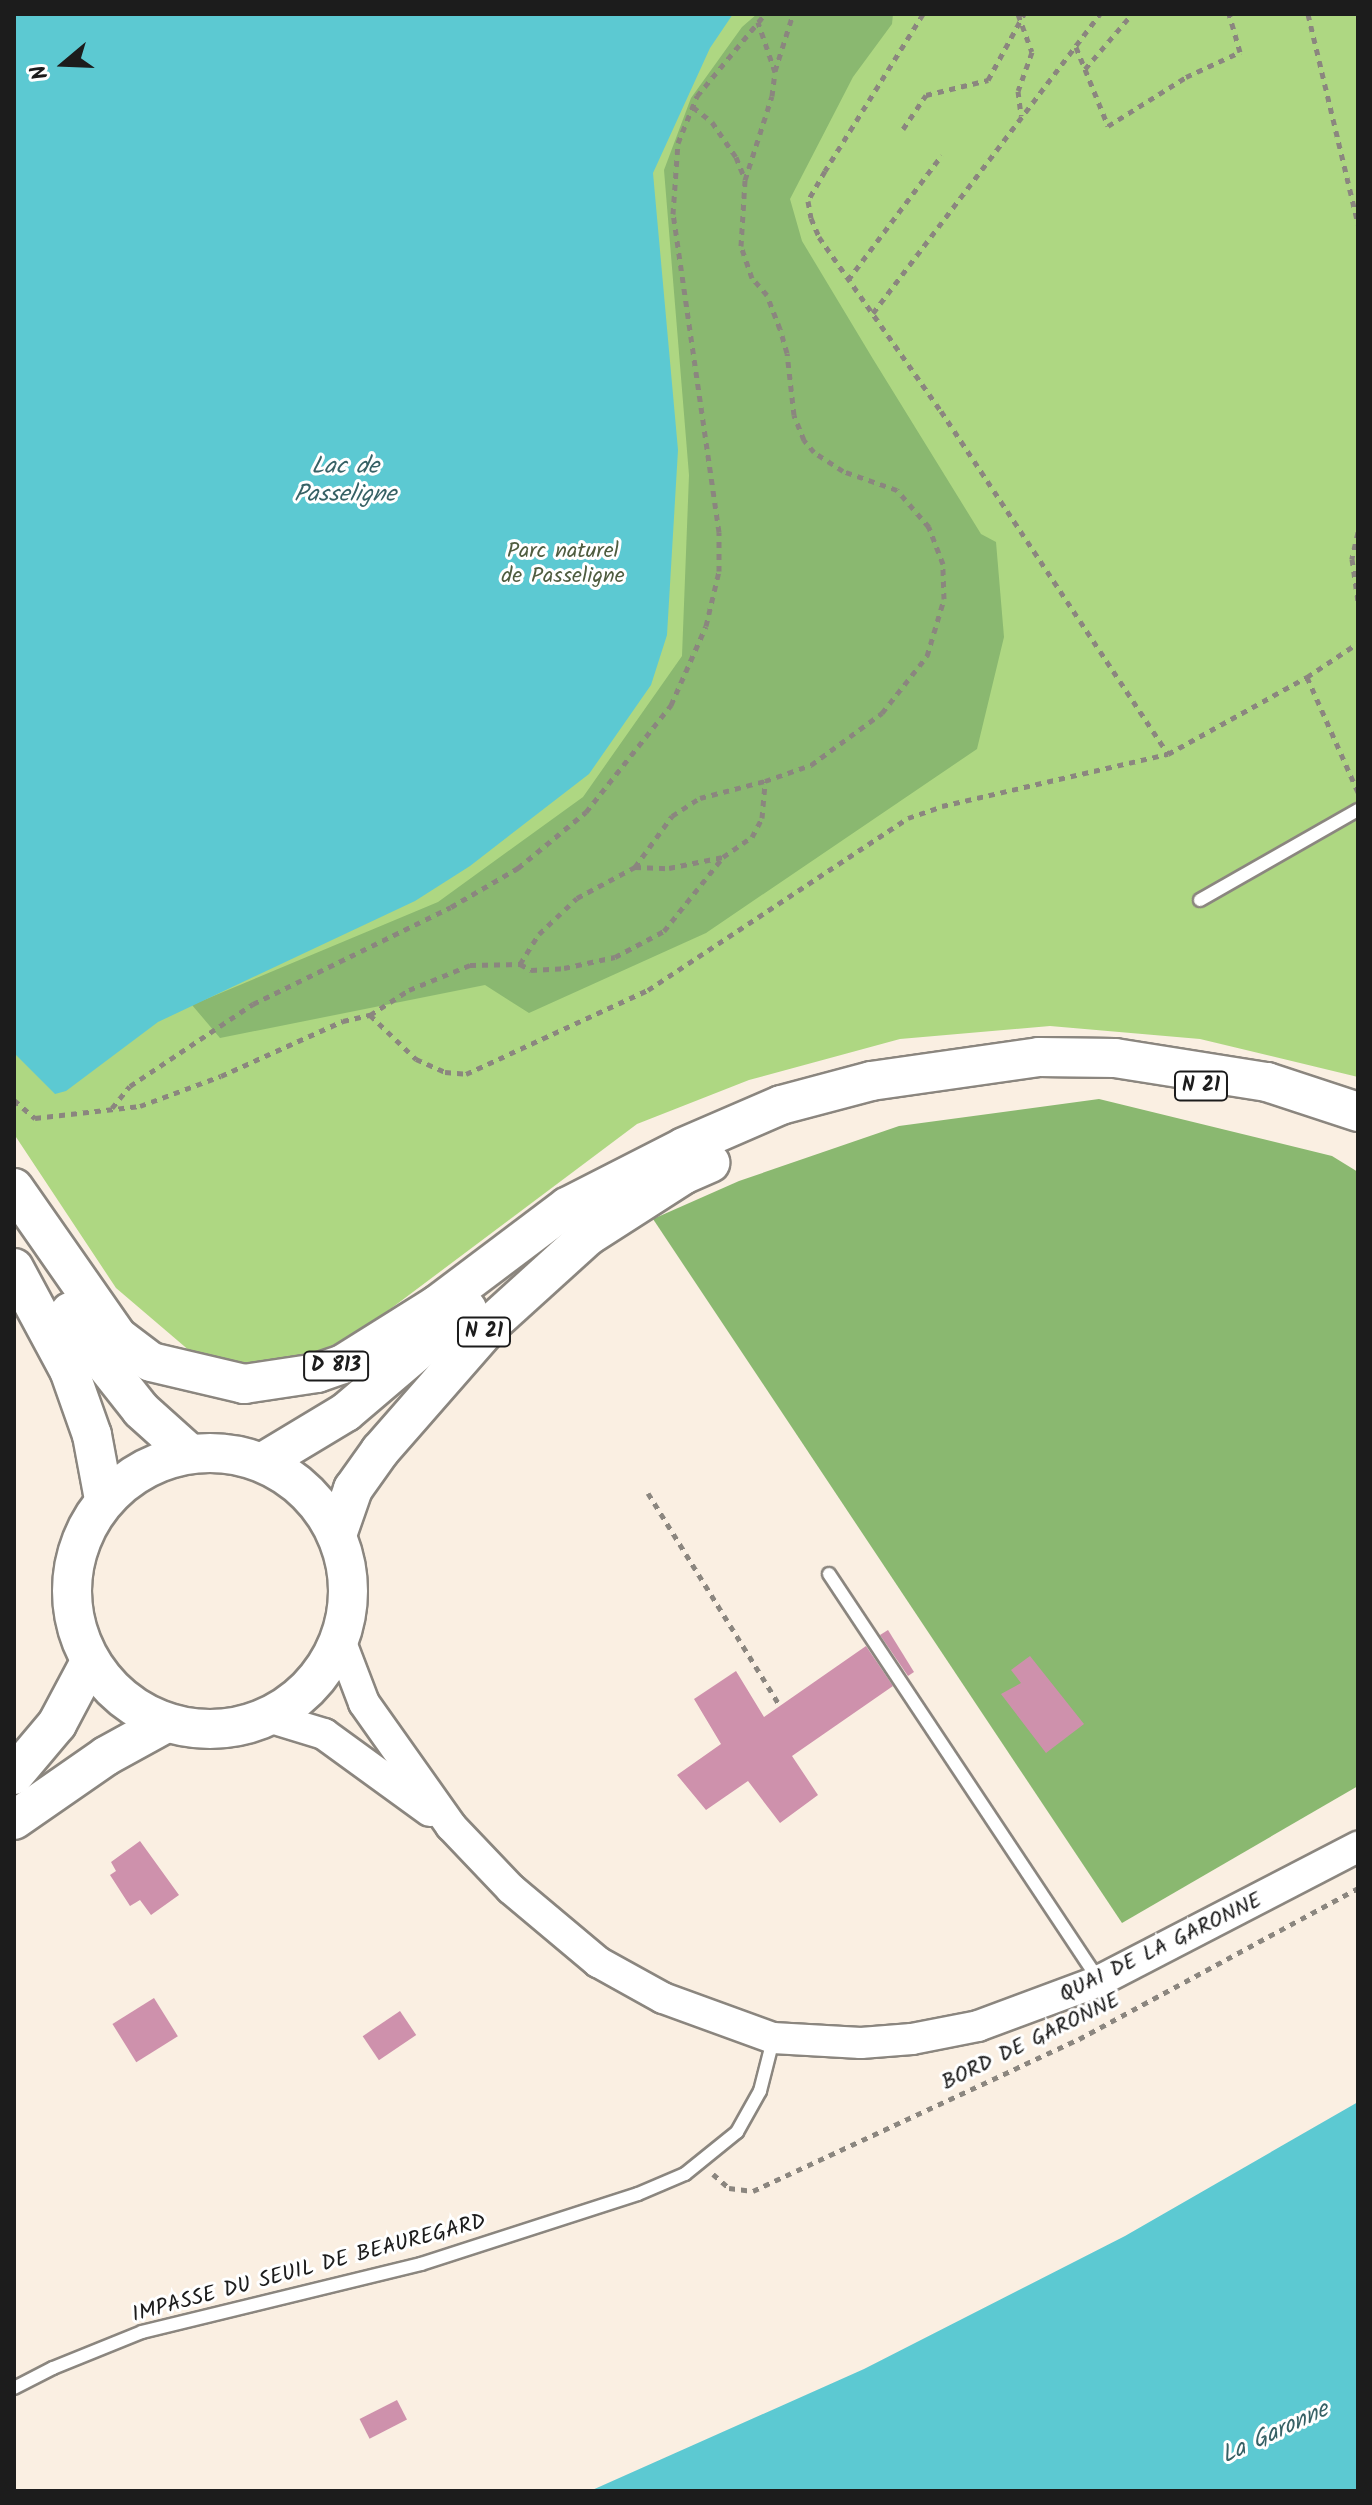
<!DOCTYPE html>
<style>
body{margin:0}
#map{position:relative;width:1372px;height:2505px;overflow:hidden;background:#faefe2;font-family:Kalam,sans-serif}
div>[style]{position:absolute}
.green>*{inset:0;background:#aed782}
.forest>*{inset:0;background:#8ab870}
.water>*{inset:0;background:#5cc9d2}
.building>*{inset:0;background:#ce91ac;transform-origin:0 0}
.path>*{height:5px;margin-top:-2.5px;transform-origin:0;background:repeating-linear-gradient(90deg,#8b867f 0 6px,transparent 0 12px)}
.roads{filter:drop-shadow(2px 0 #8b867f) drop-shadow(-2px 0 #8b867f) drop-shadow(0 2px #8b867f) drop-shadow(0 -2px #8b867f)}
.service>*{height:12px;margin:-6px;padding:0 6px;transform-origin:6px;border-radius:6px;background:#fff}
.tertiary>*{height:30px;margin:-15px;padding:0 15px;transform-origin:15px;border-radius:15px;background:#fff}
.primary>*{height:38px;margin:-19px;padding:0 19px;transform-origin:19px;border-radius:19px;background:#fff}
.primary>.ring{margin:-19px;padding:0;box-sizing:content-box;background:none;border:38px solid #fff;border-radius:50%}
span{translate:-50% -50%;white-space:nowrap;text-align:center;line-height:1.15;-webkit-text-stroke:6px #fff;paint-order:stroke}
.shield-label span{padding:2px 6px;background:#fff;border:2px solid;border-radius:6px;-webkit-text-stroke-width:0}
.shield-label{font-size:20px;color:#1c1c1c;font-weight:700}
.park-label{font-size:22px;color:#4f5d40}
.street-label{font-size:22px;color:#1c1c1c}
.water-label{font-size:24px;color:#366165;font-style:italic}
.frame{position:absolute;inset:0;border:16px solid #1c1c1c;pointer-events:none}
.north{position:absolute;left:24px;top:24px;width:80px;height:80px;-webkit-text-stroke:6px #fff;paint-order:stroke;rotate:251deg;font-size:22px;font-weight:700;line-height:32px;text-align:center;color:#1c1c1c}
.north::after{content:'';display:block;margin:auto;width:28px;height:36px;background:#1c1c1c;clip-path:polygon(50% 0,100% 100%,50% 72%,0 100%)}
</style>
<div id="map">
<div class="green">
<i style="clip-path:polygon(14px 14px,1358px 14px,1358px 1077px,1200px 1039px,1050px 1026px,900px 1039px,749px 1080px,637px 1124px,357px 1334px,277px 1370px,191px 1352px,116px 1288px,14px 1134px)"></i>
</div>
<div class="forest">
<i style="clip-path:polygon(757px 14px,893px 14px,892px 24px,853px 77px,790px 199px,802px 241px,873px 359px,981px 534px,996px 542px,1004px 637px,977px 749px,706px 933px,529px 1013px,485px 985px,220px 1038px,192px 1005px,438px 902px,583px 797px,682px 656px,689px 475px,664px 170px,691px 98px,742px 27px)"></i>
<i style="clip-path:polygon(1099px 1099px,1332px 1156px,1358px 1172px,1358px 1786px,1122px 1923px,653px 1219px,739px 1181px,899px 1126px)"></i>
</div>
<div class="water">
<i style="clip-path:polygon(14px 14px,733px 14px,710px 48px,653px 173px,678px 450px,667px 635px,651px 685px,589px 774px,470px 866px,415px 901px,158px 1022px,66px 1091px,55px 1094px,14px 1053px)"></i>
<i style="clip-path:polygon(1358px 2102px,1358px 2491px,590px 2491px,864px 2369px,1125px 2236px)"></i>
</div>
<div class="building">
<i style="clip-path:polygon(888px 1630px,914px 1672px,908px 1676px,880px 1635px)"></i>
<i style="clip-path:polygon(866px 1646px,893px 1686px,792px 1756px,818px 1795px,780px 1823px,748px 1781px,706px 1810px,677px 1775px,721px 1744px,694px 1699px,736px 1671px,764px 1717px)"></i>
<i style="clip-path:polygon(1030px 1656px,1084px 1724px,1046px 1753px,1001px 1694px,1021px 1683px,1011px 1670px)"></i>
<i style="clip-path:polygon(140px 1841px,179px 1895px,151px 1915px,140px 1900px,130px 1906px,110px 1875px,116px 1871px,111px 1862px)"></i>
<i style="left:154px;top:1998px;width:45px;height:49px;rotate:58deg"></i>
<i style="left:400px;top:2011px;width:29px;height:45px;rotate:56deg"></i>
<i style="left:397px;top:2400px;width:22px;height:42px;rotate:63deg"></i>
</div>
<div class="path">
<i style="left:923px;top:14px;width:185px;rotate:122deg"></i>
<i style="left:825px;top:171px;width:34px;rotate:120deg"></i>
<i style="left:808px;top:201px;width:17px;rotate:80deg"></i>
<i style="left:811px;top:218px;width:21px;rotate:67deg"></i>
<i style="left:819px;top:237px;width:213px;rotate:55deg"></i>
<i style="left:941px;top:411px;width:411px;rotate:56.5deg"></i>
<i style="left:1168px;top:754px;width:159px;rotate:-29deg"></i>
<i style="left:1307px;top:677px;width:61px;rotate:-33.7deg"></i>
<i style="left:1018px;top:14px;width:40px;rotate:69.8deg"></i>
<i style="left:1032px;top:52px;width:41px;rotate:109.7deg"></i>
<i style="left:1018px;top:91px;width:25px;rotate:83deg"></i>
<i style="left:1308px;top:14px;width:216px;rotate:76.6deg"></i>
<i style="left:1076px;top:47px;width:85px;rotate:67.9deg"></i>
<i style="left:1108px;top:126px;width:92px;rotate:-32.1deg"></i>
<i style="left:1186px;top:77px;width:60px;rotate:-24.8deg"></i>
<i style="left:1240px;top:52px;width:40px;rotate:-106deg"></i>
<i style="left:1085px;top:69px;width:72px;rotate:-49.5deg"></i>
<i style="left:775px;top:71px;width:60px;rotate:-72.5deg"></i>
<i style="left:693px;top:107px;width:24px;rotate:38deg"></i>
<i style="left:712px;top:122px;width:42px;rotate:55.6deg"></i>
<i style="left:736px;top:157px;width:24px;rotate:68deg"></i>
<i style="left:903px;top:129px;width:41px;rotate:-55.9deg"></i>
<i style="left:926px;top:95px;width:64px;rotate:-13.6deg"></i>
<i style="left:988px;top:80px;width:75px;rotate:-61.4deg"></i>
<i style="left:848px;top:280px;width:156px;rotate:-53.1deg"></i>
<i style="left:873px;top:313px;width:375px;rotate:-52.8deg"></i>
<i style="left:1358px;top:532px;width:28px;rotate:103deg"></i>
<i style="left:1352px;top:559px;width:42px;rotate:81.9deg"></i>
<i style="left:1307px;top:677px;width:126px;rotate:66.1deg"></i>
<i style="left:635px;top:867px;width:63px;rotate:-54deg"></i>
<i style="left:672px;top:816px;width:33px;rotate:-33deg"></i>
<i style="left:700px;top:798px;width:67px;rotate:-14.7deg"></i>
<i style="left:520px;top:964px;width:13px;rotate:29deg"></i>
<i style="left:531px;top:970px;width:33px;rotate:-3deg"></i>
<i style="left:564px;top:968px;width:52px;rotate:-12.2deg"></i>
<i style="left:615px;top:957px;width:55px;rotate:-28deg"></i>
<i style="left:664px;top:931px;width:95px;rotate:-51.4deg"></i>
<i style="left:370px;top:1015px;width:46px;rotate:-32.7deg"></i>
<i style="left:409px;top:990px;width:66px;rotate:-22.3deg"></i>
<i style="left:470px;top:965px;width:50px;rotate:-1.1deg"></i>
<i style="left:520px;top:964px;width:36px;rotate:-58deg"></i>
<i style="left:539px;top:934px;width:52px;rotate:-43.5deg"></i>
<i style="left:577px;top:898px;width:66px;rotate:-28.1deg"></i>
<i style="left:635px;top:867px;width:34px;rotate:2deg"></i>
<i style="left:669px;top:868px;width:55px;rotate:-11.5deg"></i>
<i style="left:723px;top:857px;width:35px;rotate:-35deg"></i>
<i style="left:752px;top:837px;width:21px;rotate:-62deg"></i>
<i style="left:762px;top:818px;width:37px;rotate:-85deg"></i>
<i style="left:765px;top:781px;width:49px;rotate:-19.2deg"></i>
<i style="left:811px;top:765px;width:88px;rotate:-36.2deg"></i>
<i style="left:882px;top:713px;width:73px;rotate:-51.7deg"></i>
<i style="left:927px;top:656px;width:59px;rotate:-73.4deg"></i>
<i style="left:944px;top:599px;width:35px;rotate:-92deg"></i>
<i style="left:943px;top:564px;width:40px;rotate:-111deg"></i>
<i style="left:929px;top:527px;width:49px;rotate:-130.9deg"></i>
<i style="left:897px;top:490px;width:57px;rotate:-160.6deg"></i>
<i style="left:843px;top:471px;width:35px;rotate:-147deg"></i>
<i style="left:814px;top:452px;width:16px;rotate:-130deg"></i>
<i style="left:804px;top:440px;width:27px;rotate:-112deg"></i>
<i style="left:794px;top:415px;width:62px;rotate:-96.4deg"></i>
<i style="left:787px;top:353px;width:25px;rotate:-106deg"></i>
<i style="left:780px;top:329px;width:36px;rotate:-111deg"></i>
<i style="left:767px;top:295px;width:23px;rotate:-131deg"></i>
<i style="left:752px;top:278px;width:34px;rotate:-109deg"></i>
<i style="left:741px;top:246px;width:66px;rotate:-86.5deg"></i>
<i style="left:745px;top:180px;width:88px;rotate:-72.2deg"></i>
<i style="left:772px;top:96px;width:24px;rotate:-83deg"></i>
<i style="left:775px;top:72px;width:53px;rotate:-108.8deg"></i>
<i style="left:14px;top:1100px;width:28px;rotate:41deg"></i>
<i style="left:35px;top:1118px;width:106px;rotate:-6.5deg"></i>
<i style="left:140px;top:1106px;width:86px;rotate:-20.3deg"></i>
<i style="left:221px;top:1076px;width:134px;rotate:-24.3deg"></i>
<i style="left:343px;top:1021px;width:28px;rotate:-13deg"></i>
<i style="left:370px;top:1015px;width:64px;rotate:43.7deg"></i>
<i style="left:416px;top:1059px;width:32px;rotate:24deg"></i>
<i style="left:445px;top:1072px;width:21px;rotate:5deg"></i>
<i style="left:466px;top:1074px;width:200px;rotate:-24.8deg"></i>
<i style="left:648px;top:990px;width:312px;rotate:-33.5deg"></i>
<i style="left:908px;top:818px;width:36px;rotate:-19deg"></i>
<i style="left:942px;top:806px;width:232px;rotate:-13deg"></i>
<i style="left:112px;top:1108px;width:28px;rotate:-51deg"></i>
<i style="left:130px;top:1086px;width:148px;rotate:-33.7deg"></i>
<i style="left:253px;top:1004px;width:220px;rotate:-26.1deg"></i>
<i style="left:451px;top:907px;width:78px;rotate:-30.2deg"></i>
<i style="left:518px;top:868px;width:88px;rotate:-39.5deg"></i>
<i style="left:586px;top:812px;width:137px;rotate:-51.5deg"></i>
<i style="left:671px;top:705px;width:86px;rotate:-66.1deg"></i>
<i style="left:706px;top:626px;width:57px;rotate:-76.7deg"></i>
<i style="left:719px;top:571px;width:39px;rotate:-90deg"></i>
<i style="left:719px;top:532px;width:321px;rotate:-98.2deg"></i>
<i style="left:673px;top:214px;width:71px;rotate:-86deg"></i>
<i style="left:678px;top:143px;width:51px;rotate:-68deg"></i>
<i style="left:697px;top:96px;width:107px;rotate:-50.3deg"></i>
<i style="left:648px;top:1493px;width:251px;rotate:58.2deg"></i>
<i style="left:713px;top:2174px;width:21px;rotate:41deg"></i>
<i style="left:729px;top:2188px;width:24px;rotate:7deg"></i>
<i style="left:753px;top:2191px;width:360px;rotate:-25deg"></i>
<i style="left:1079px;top:2039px;width:317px;rotate:-28.4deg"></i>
</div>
<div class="roads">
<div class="service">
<i style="left:1200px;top:900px;width:182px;rotate:-29.7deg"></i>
<i style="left:829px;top:1574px;width:488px;rotate:56.4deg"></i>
<i style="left:14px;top:2388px;width:44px;rotate:-27.1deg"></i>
<i style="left:53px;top:2368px;width:96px;rotate:-22deg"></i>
<i style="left:142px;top:2332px;width:287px;rotate:-13.7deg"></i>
<i style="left:421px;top:2264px;width:228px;rotate:-17.9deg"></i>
<i style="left:638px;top:2194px;width:51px;rotate:-23.1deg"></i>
<i style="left:685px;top:2174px;width:67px;rotate:-38.9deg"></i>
<i style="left:737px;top:2132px;width:47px;rotate:-60.7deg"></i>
<i style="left:760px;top:2091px;width:53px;rotate:-75.7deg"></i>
</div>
<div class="tertiary">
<i style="left:340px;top:1640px;width:67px;rotate:69.1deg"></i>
<i style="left:364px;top:1703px;width:151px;rotate:54.7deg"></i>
<i style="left:451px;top:1826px;width:87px;rotate:46.4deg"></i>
<i style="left:511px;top:1889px;width:114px;rotate:40deg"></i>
<i style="left:598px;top:1962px;width:74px;rotate:29deg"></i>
<i style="left:663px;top:1998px;width:117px;rotate:20deg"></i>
<i style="left:773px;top:2038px;width:88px;rotate:3.3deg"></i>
<i style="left:861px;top:2043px;width:51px;rotate:-4.5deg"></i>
<i style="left:912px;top:2039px;width:67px;rotate:-11.1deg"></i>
<i style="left:978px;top:2026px;width:129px;rotate:-20.4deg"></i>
<i style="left:1099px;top:1981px;width:292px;rotate:-27.4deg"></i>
<i style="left:268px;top:1717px;width:59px;rotate:16.9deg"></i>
<i style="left:324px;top:1734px;width:131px;rotate:36deg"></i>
</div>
<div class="primary">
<i style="left:14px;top:1188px;width:182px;rotate:55.1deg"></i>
<i style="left:118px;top:1337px;width:41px;rotate:37.1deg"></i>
<i style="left:151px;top:1362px;width:96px;rotate:13.3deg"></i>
<i style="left:244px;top:1384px;width:74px;rotate:-8.6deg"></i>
<i style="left:317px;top:1373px;width:28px;rotate:-19deg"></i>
<i style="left:343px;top:1364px;width:111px;rotate:-32.1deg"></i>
<i style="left:437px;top:1305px;width:163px;rotate:-37deg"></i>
<i style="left:567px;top:1207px;width:131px;rotate:-27.1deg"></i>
<i style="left:684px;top:1147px;width:106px;rotate:-23.4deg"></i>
<i style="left:781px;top:1105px;width:93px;rotate:-14.9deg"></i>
<i style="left:871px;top:1081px;width:170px;rotate:-8.1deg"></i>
<i style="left:1039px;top:1057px;width:76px;rotate:0.8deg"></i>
<i style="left:1115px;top:1058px;width:154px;rotate:9deg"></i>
<i style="left:1267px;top:1082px;width:96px;rotate:18.2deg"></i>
<i style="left:14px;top:1268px;width:116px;rotate:61.7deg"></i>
<i style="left:69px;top:1370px;width:69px;rotate:70.5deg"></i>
<i style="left:92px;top:1435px;width:65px;rotate:79.4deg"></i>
<i style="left:70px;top:1312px;width:55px;rotate:56.9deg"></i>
<i style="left:100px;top:1358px;width:66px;rotate:51.7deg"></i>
<i style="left:141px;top:1410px;width:64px;rotate:41.9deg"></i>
<i class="ring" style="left:72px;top:1453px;width:238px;height:238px"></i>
<i style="left:263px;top:1462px;width:97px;rotate:-31.1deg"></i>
<i style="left:346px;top:1412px;width:159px;rotate:-40.4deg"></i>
<i style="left:337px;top:1535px;width:49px;rotate:-70.8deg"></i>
<i style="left:353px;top:1489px;width:47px;rotate:-54.6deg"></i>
<i style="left:380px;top:1451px;width:169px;rotate:-48.8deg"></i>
<i style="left:491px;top:1324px;width:131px;rotate:-42.2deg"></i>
<i style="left:588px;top:1236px;width:113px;rotate:-32.7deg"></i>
<i style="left:683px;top:1175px;width:30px;rotate:-24deg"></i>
<i style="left:14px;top:1775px;width:67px;rotate:-49.9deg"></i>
<i style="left:57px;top:1724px;width:70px;rotate:-62deg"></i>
<i style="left:14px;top:1820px;width:112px;rotate:-34.8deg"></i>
<i style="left:106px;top:1756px;width:68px;rotate:-28.8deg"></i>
</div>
</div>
<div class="shield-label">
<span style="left:1201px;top:1086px">N 21</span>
<span style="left:484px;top:1332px">N 21</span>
<span style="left:336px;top:1366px">D 813</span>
</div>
<div class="park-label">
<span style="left:563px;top:564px">Parc naturel<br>de Passeligne</span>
</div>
<div class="street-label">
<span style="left:1161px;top:1948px;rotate:-26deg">QUAI DE LA GARONNE</span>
<span style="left:1031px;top:2042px;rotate:-26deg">BORD DE GARONNE</span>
<span style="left:309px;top:2269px;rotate:-15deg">IMPASSE DU SEUIL DE BEAUREGARD</span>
</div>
<div class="water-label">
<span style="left:345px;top:481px">Lac de<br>Passeligne</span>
<span style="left:1275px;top:2433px;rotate:-25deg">La Garonne</span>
</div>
<div class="frame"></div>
<div class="north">N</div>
</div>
